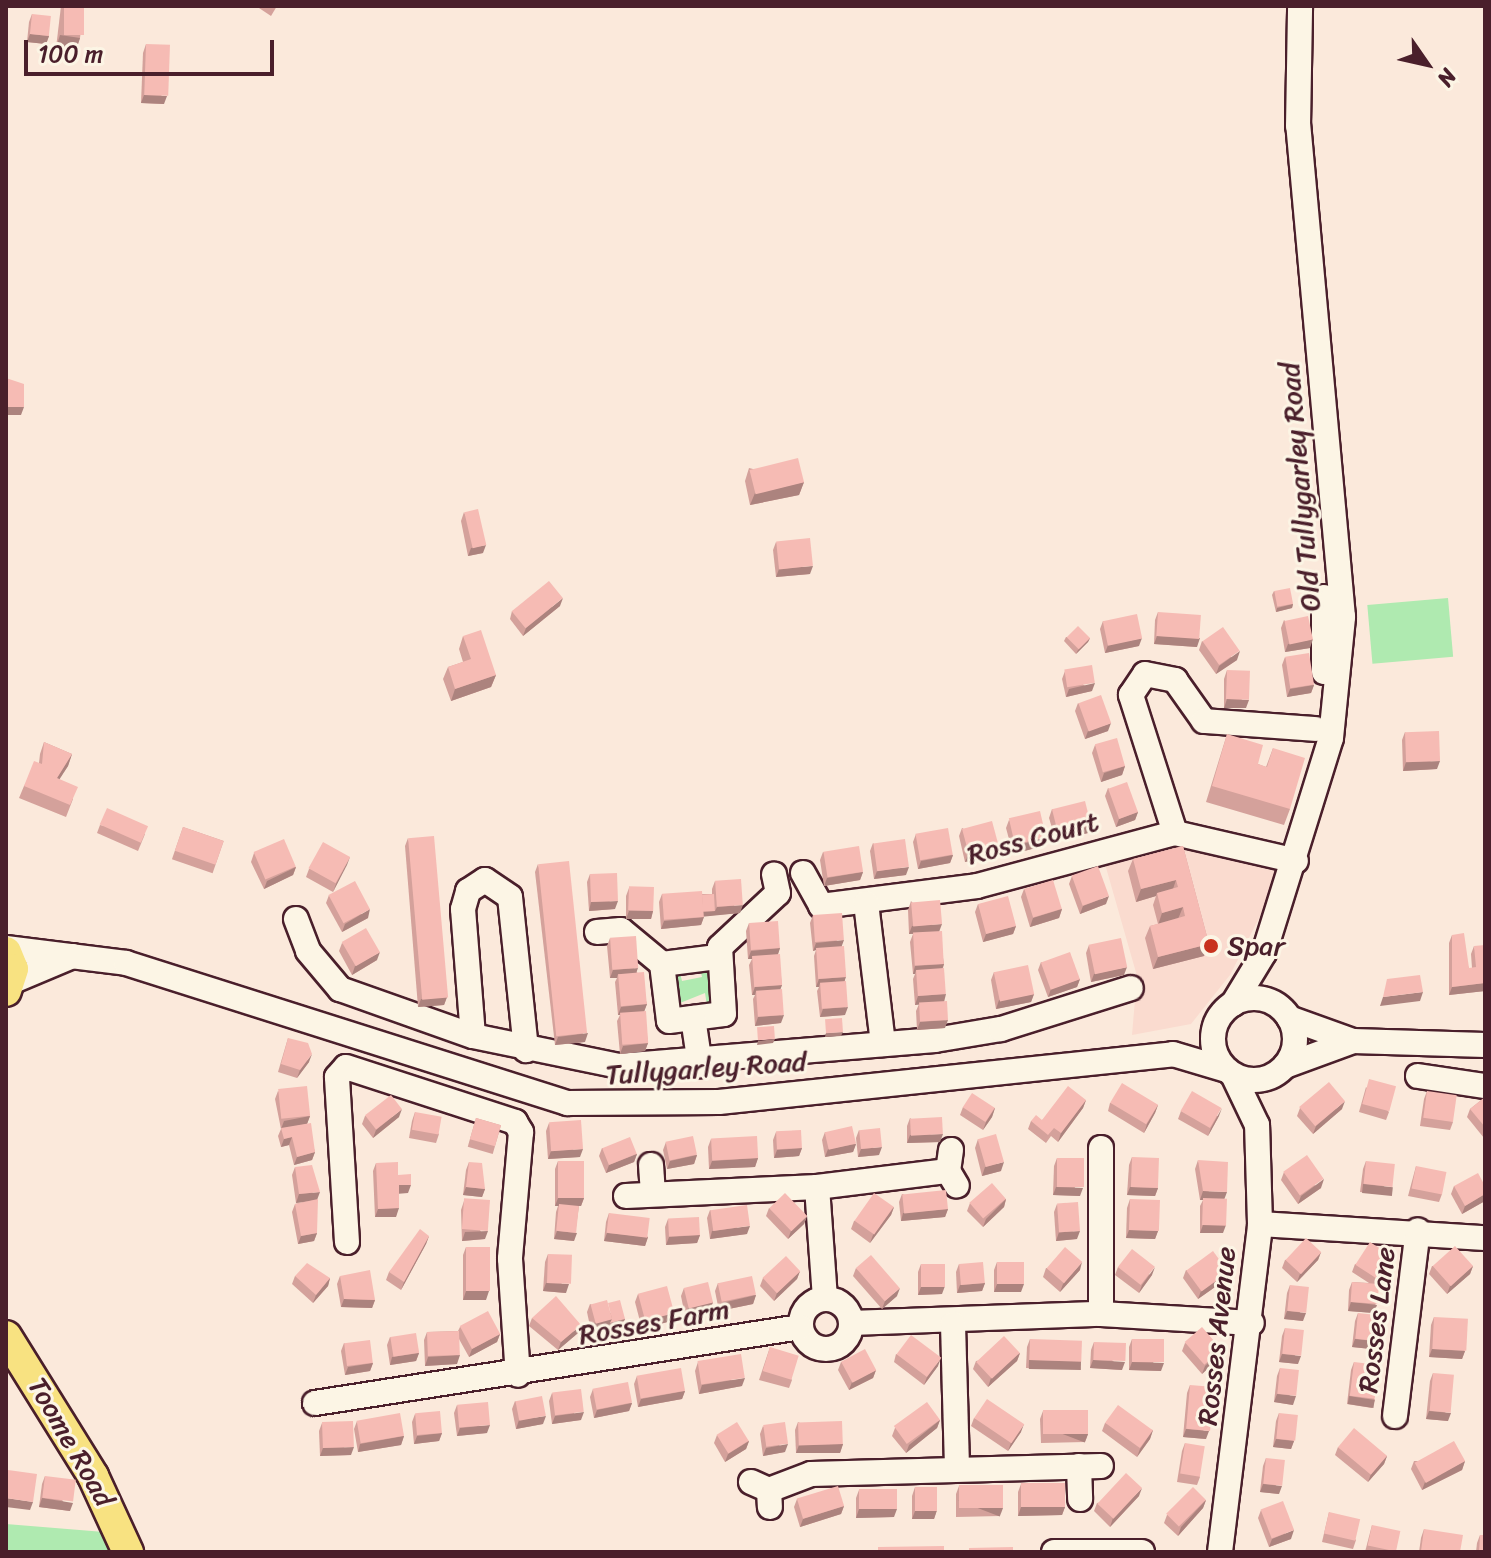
<!DOCTYPE html>
<style>
body{margin:0}
#map{position:relative;width:1491px;height:1558px;overflow:hidden;background:#fbe9db;font-family:Sriracha,sans-serif}
div>[style]{position:absolute}
.built>*{inset:0;background:#fadbcf}
.green>*{inset:0;background:#afeab0;transform-origin:0 0}
.roads{filter:drop-shadow(2px 0 #4a1f2b) drop-shadow(-2px 0 #4a1f2b) drop-shadow(0 2px #4a1f2b) drop-shadow(0 -2px #4a1f2b)}
.minor>*{height:24px;margin:-12px;padding:0 12px;transform-origin:12px;border-radius:12px;background:#fcf5e5}
.minor>.ring{margin:-12px;padding:0;box-sizing:content-box;background:none;border:24px solid #fcf5e5;border-radius:50%}
.major>*{height:30px;margin:-15px;padding:0 15px;transform-origin:15px;border-radius:15px;background:#f8e281}
.wall>*{inset:0;background:#d4a19b;transform-origin:0 0}
.shaded-wall>*{inset:0;background:#ac837e;transform-origin:0 0}
.building>*{inset:0;background:#f6bbb4;transform-origin:0 0}
.dots>*{width:22px;height:22px;translate:-50% -50%;box-sizing:border-box;border:4px solid #fcf5e5;border-radius:50%}
span{translate:-50% -50%;white-space:nowrap;text-align:center;line-height:1.15;-webkit-text-stroke:6px #fcf5e5;paint-order:stroke}
.street-label{font-size:28px;color:#4a1f2b}
.poi-label{font-size:28px;color:#4a1f2b}
.left{translate:0 -50%;text-align:left}
.frame{position:absolute;inset:0;border:8px solid #4a1f2b;pointer-events:none}
.north{position:absolute;left:1387px;top:24px;width:80px;height:80px;-webkit-text-stroke:6px #fcf5e5;paint-order:stroke;rotate:124deg;font-size:22px;font-weight:700;line-height:32px;text-align:center;color:#4a1f2b}
.north::after{content:'';display:block;margin:auto;width:28px;height:36px;background:#4a1f2b;clip-path:polygon(50% 0,100% 100%,50% 72%,0 100%)}
.scale{position:absolute;left:24px;top:40px;width:250px;height:36px;box-sizing:border-box;border:4px solid #4a1f2b;border-top:0;padding-left:10px;font-size:24px;line-height:28px;white-space:nowrap;color:#4a1f2b;-webkit-text-stroke:6px #fcf5e5;paint-order:stroke}
</style>
<div id="map">
<div class="built">
<i style="clip-path:polygon(1177px 843px,1283px 871px,1230px 975px,1191px 1024px,1132px 1035px,1137px 976px,1105px 864px)"></i>
</div>
<div class="green">
<i style="left:1448px;top:598px;width:59px;height:81px;rotate:85deg"></i>
<i style="clip-path:polygon(700px 968px,714px 977px,714px 1001px,707px 1006px,705px 993px,680px 1003px,670px 982px,679px 969px,682px 981px,702px 977px)"></i>
<i style="clip-path:polygon(6px 1524px,104px 1532px,112px 1552px,6px 1552px)"></i>
</div>
<div class="roads">
<div class="minor">
<i style="left:1324px;top:672px;width:75px;rotate:-90deg"></i>
<i style="left:1175px;top:833px;width:145px;rotate:-107.7deg"></i>
<i style="left:1131px;top:695px;width:25px;rotate:-56deg"></i>
<i style="left:1145px;top:674px;width:31px;rotate:11deg"></i>
<i style="left:1175px;top:680px;width:50px;rotate:54.7deg"></i>
<i style="left:1204px;top:721px;width:112px;rotate:4.1deg"></i>
<i style="left:803px;top:873px;width:38px;rotate:61deg"></i>
<i style="left:821px;top:906px;width:157px;rotate:-7.3deg"></i>
<i style="left:977px;top:886px;width:205px;rotate:-15deg"></i>
<i style="left:1175px;top:833px;width:124px;rotate:13deg"></i>
<i style="left:866px;top:903px;width:142px;rotate:83.1deg"></i>
<i style="left:296px;top:919px;width:34px;rotate:69deg"></i>
<i style="left:308px;top:951px;width:50px;rotate:49.9deg"></i>
<i style="left:340px;top:989px;width:141px;rotate:19.5deg"></i>
<i style="left:473px;top:1036px;width:149px;rotate:11.6deg"></i>
<i style="left:619px;top:1066px;width:317px;rotate:-4.7deg"></i>
<i style="left:935px;top:1040px;width:67px;rotate:-9.5deg"></i>
<i style="left:1001px;top:1029px;width:136px;rotate:-17.5deg"></i>
<i style="left:597px;top:932px;width:24px;rotate:-5deg"></i>
<i style="left:621px;top:930px;width:53px;rotate:39.7deg"></i>
<i style="left:6px;top:948px;width:121px;rotate:7.1deg"></i>
<i style="left:126px;top:963px;width:463px;rotate:17.6deg"></i>
<i style="left:567px;top:1103px;width:152px;rotate:-0.4deg"></i>
<i style="left:719px;top:1102px;width:457px;rotate:-6deg"></i>
<i style="left:1173px;top:1054px;width:56px;rotate:16.5deg"></i>
<i style="left:717px;top:957px;width:55px;rotate:172.7deg"></i>
<i style="left:662px;top:964px;width:57px;rotate:83deg"></i>
<i style="left:669px;top:1021px;width:55px;rotate:-7.3deg"></i>
<i style="left:724px;top:1014px;width:67px;rotate:-93.4deg"></i>
<i style="left:720px;top:947px;width:79px;rotate:-43deg"></i>
<i style="left:778px;top:893px;width:19px;rotate:-102deg"></i>
<i style="left:11px;top:982px;width:67px;rotate:-22.8deg"></i>
<i class="ring" style="left:1213px;top:998px;width:58px;height:58px"></i>
<i style="left:1233px;top:1004px;width:60px;rotate:-58.7deg"></i>
<i style="left:1264px;top:953px;width:225px;rotate:-72.7deg"></i>
<i style="left:1331px;top:738px;width:122px;rotate:-84.3deg"></i>
<i style="left:1343px;top:617px;width:493px;rotate:-95.2deg"></i>
<i style="left:1298px;top:126px;width:120px;rotate:-89deg"></i>
<i style="left:693px;top:1018px;width:48px;rotate:81.5deg"></i>
<i style="left:1289px;top:1018px;width:68px;rotate:19.8deg"></i>
<i style="left:1353px;top:1041px;width:132px;rotate:1.7deg"></i>
<i style="left:473px;top:1036px;width:127px;rotate:-94.5deg"></i>
<i style="left:463px;top:909px;width:19px;rotate:-74deg"></i>
<i style="left:468px;top:891px;width:20px;rotate:-33deg"></i>
<i style="left:485px;top:880px;width:30px;rotate:34deg"></i>
<i style="left:510px;top:897px;width:154px;rotate:84deg"></i>
<i style="left:1285px;top:1066px;width:72px;rotate:-20.2deg"></i>
<i style="left:1418px;top:1076px;width:68px;rotate:8.5deg"></i>
<i style="left:951px;top:1150px;width:21px;rotate:98deg"></i>
<i style="left:948px;top:1171px;width:17px;rotate:59deg"></i>
<i style="left:651px;top:1165px;width:29px;rotate:86deg"></i>
<i style="left:817px;top:1187px;width:111px;rotate:85.9deg"></i>
<i style="left:626px;top:1196px;width:191px;rotate:-2.7deg"></i>
<i style="left:817px;top:1187px;width:132px;rotate:-7deg"></i>
<i style="left:1260px;top:1224px;width:225px;rotate:3.6deg"></i>
<i style="left:347px;top:1242px;width:165px;rotate:-93.5deg"></i>
<i style="left:337px;top:1077px;width:13px;rotate:-48deg"></i>
<i style="left:346px;top:1067px;width:178px;rotate:18deg"></i>
<i style="left:515px;top:1122px;width:12px;rotate:59deg"></i>
<i style="left:521px;top:1132px;width:127px;rotate:95deg"></i>
<i style="left:510px;top:1259px;width:116px;rotate:86.1deg"></i>
<i class="ring" style="left:801px;top:1299px;width:26px;height:26px"></i>
<i style="left:1101px;top:1314px;width:166px;rotate:-90deg"></i>
<i style="left:851px;top:1323px;width:250px;rotate:-2.1deg"></i>
<i style="left:1101px;top:1314px;width:151px;rotate:3.4deg"></i>
<i style="left:953px;top:1324px;width:143px;rotate:88.4deg"></i>
<i style="left:315px;top:1403px;width:491px;rotate:-8.9deg"></i>
<i style="left:1395px;top:1416px;width:187px;rotate:-83deg"></i>
<i style="left:1079px;top:1466px;width:33px;rotate:88deg"></i>
<i style="left:751px;top:1482px;width:20px;rotate:24deg"></i>
<i style="left:769px;top:1490px;width:17px;rotate:87deg"></i>
<i style="left:769px;top:1490px;width:45px;rotate:-20.9deg"></i>
<i style="left:811px;top:1474px;width:290px;rotate:-1.6deg"></i>
<i style="left:1054px;top:1552px;width:88px"></i>
<i style="left:1220px;top:1552px;width:330px;rotate:-83deg"></i>
<i style="left:1260px;top:1224px;width:99px;rotate:-91.7deg"></i>
<i style="left:1257px;top:1125px;width:55px;rotate:-115.6deg"></i>
</div>
<div class="major">
<i style="left:6px;top:952px;width:18px;rotate:68deg"></i>
<i style="left:13px;top:969px;width:23px;rotate:108deg"></i>
<i style="left:6px;top:1336px;width:165px;rotate:58.1deg"></i>
<i style="left:93px;top:1476px;width:84px;rotate:65.3deg"></i>
</div>
</div>
<div class="wall">
<i style="clip-path:polygon(61px 6px,84px 6px,80px 38px,76px 50px,56px 48px)"></i>
<i style="clip-path:polygon(256px 6px,277px 6px,271px 16px)"></i>
<i style="clip-path:polygon(32px 14px,49px 36px,46px 44px,27px 42px,29px 22px)"></i>
<i style="clip-path:polygon(146px 44px,164px 104px,141px 103px,143px 53px)"></i>
<i style="clip-path:polygon(749px 468px,804px 482px,799px 495px,750px 505px,745px 481px)"></i>
<i style="clip-path:polygon(464px 512px,483px 553px,468px 556px,461px 521px)"></i>
<i style="clip-path:polygon(776px 542px,810px 574px,776px 577px,773px 550px)"></i>
<i style="clip-path:polygon(1274px 591px,1293px 604px,1292px 608px,1276px 612px,1272px 595px)"></i>
<i style="clip-path:polygon(560px 606px,523px 636px,510px 619px,512px 611px)"></i>
<i style="clip-path:polygon(1158px 612px,1197px 647px,1154px 644px,1155px 620px)"></i>
<i style="clip-path:polygon(1284px 620px,1310px 648px,1285px 652px,1281px 628px)"></i>
<i style="clip-path:polygon(1103px 621px,1139px 646px,1105px 653px,1100px 629px)"></i>
<i style="clip-path:polygon(463px 636px,496px 675px,491px 687px,451px 701px,443px 679px,448px 667px,463px 662px,459px 649px)"></i>
<i style="clip-path:polygon(1066px 637px,1090px 638px,1088px 642px,1076px 654px,1064px 641px)"></i>
<i style="clip-path:polygon(1202px 641px,1237px 660px,1216px 674px,1199px 650px)"></i>
<i style="clip-path:polygon(1285px 657px,1314px 685px,1311px 693px,1287px 697px,1282px 665px)"></i>
<i style="clip-path:polygon(1227px 670px,1246px 708px,1224px 708px,1224px 679px)"></i>
<i style="clip-path:polygon(1065px 671px,1092px 691px,1066px 697px,1062px 679px)"></i>
<i style="clip-path:polygon(1078px 703px,1108px 731px,1085px 739px,1075px 711px)"></i>
<i style="clip-path:polygon(1405px 732px,1437px 769px,1403px 771px,1402px 740px)"></i>
<i style="clip-path:polygon(1227px 734px,1258px 764px,1266px 767px,1273px 748px,1290px 809px,1284px 825px,1206px 802px)"></i>
<i style="clip-path:polygon(44px 742px,72px 754px,68px 766px,59px 779px,73px 799px,66px 817px,19px 798px,24px 786px,39px 763px,40px 754px)"></i>
<i style="clip-path:polygon(1095px 745px,1125px 766px,1122px 775px,1101px 782px,1092px 753px)"></i>
<i style="clip-path:polygon(1108px 788px,1138px 812px,1135px 820px,1116px 827px,1105px 796px)"></i>
<i style="clip-path:polygon(1052px 809px,1091px 825px,1088px 833px,1056px 841px,1049px 818px)"></i>
<i style="clip-path:polygon(1009px 820px,1043px 846px,1013px 854px,1006px 828px)"></i>
<i style="clip-path:polygon(100px 825px,145px 834px,138px 851px,97px 833px)"></i>
<i style="left:183px;top:827px;width:43px;height:34px;rotate:19deg"></i>
<i style="clip-path:polygon(962px 828px,999px 847px,996px 855px,965px 862px,959px 836px)"></i>
<i style="clip-path:polygon(916px 834px,953px 855px,950px 863px,918px 869px,913px 842px)"></i>
<i style="clip-path:polygon(408px 838px,447px 997px,444px 1005px,418px 1007px,405px 846px)"></i>
<i style="clip-path:polygon(873px 843px,906px 875px,874px 879px,870px 851px)"></i>
<i style="clip-path:polygon(1183px 846px,1209px 944px,1204px 956px,1153px 969px,1145px 938px,1150px 926px,1158px 924px,1153px 905px,1156px 896px,1136px 902px,1128px 871px,1133px 859px)"></i>
<i style="clip-path:polygon(823px 852px,863px 872px,860px 880px,824px 886px,820px 860px)"></i>
<i style="clip-path:polygon(254px 853px,296px 867px,293px 875px,264px 889px,251px 862px)"></i>
<i style="clip-path:polygon(350px 857px,333px 892px,306px 877px,309px 869px)"></i>
<i style="clip-path:polygon(538px 864px,585px 1042px,555px 1045px,535px 872px)"></i>
<i style="clip-path:polygon(590px 874px,615px 909px,589px 911px,587px 882px)"></i>
<i style="clip-path:polygon(1072px 876px,1106px 904px,1080px 914px,1069px 884px)"></i>
<i style="clip-path:polygon(715px 881px,740px 913px,704px 916px,701px 925px,661px 929px,659px 902px,662px 894px,712px 894px,712px 889px)"></i>
<i style="clip-path:polygon(629px 888px,653px 911px,651px 919px,626px 919px,626px 896px)"></i>
<i style="clip-path:polygon(1024px 889px,1062px 909px,1059px 918px,1030px 927px,1021px 897px)"></i>
<i style="clip-path:polygon(329px 895px,368px 918px,342px 932px,326px 903px)"></i>
<i style="clip-path:polygon(911px 901px,939px 932px,944px 964px,943px 968px,945px 1028px,917px 1030px,916px 1011px,919px 1004px,915px 1005px,913px 979px,915px 974px,913px 974px,910px 942px,913px 934px,909px 934px,908px 910px)"></i>
<i style="clip-path:polygon(978px 904px,1016px 926px,1013px 934px,983px 942px,975px 912px)"></i>
<i style="clip-path:polygon(813px 915px,842px 946px,845px 981px,845px 1015px,820px 1017px,817px 991px,819px 987px,816px 987px,814px 956px,816px 950px,813px 951px,810px 923px)"></i>
<i style="clip-path:polygon(749px 923px,780px 948px,778px 954px,782px 985px,780px 989px,781px 1023px,755px 1026px,753px 999px,755px 995px,752px 995px,749px 965px,752px 959px,748px 959px,746px 931px)"></i>
<i style="clip-path:polygon(1452px 935px,1469px 968px,1472px 968px,1471px 954px,1474px 946px,1485px 991px,1449px 995px,1449px 943px)"></i>
<i style="clip-path:polygon(610px 938px,637px 972px,647px 1004px,644px 1011px,648px 1043px,645px 1051px,620px 1054px,617px 1021px,620px 1015px,618px 1015px,615px 982px,617px 978px,610px 978px,607px 946px)"></i>
<i style="clip-path:polygon(342px 943px,377px 960px,352px 975px,339px 951px)"></i>
<i style="clip-path:polygon(1089px 945px,1124px 975px,1091px 982px,1086px 953px)"></i>
<i style="clip-path:polygon(1041px 962px,1080px 979px,1077px 987px,1048px 997px,1038px 970px)"></i>
<i style="clip-path:polygon(994px 972px,1034px 994px,1031px 1002px,996px 1009px,991px 980px)"></i>
<i style="clip-path:polygon(288px 1038px,309px 1062px,297px 1078px,278px 1072px)"></i>
<i style="clip-path:polygon(1366px 1087px,1389px 1112px,1386px 1120px,1359px 1112px)"></i>
<i style="clip-path:polygon(278px 1091px,310px 1116px,307px 1124px,315px 1152px,312px 1160px,294px 1165px,289px 1145px,281px 1147px,278px 1136px,281px 1129px,275px 1099px)"></i>
<i style="clip-path:polygon(1427px 1091px,1453px 1122px,1450px 1130px,1420px 1126px,1424px 1099px)"></i>
<i style="clip-path:polygon(1485px 1097px,1485px 1136px,1484px 1138px,1467px 1117px,1470px 1109px)"></i>
<i style="clip-path:polygon(1086px 1100px,1083px 1108px,1058px 1142px,1051px 1136px,1046px 1143px,1028px 1129px,1031px 1121px,1042px 1120px)"></i>
<i style="clip-path:polygon(1110px 1103px,1158px 1105px,1155px 1113px,1144px 1133px,1108px 1111px)"></i>
<i style="clip-path:polygon(963px 1107px,995px 1108px,992px 1117px,983px 1130px,960px 1115px)"></i>
<i style="clip-path:polygon(1300px 1108px,1342px 1109px,1313px 1134px,1297px 1116px)"></i>
<i style="clip-path:polygon(1181px 1111px,1219px 1116px,1208px 1136px,1178px 1119px)"></i>
<i style="clip-path:polygon(415px 1112px,439px 1134px,436px 1143px,409px 1138px,412px 1121px)"></i>
<i style="clip-path:polygon(365px 1116px,399px 1117px,373px 1138px,362px 1124px)"></i>
<i style="left:476px;top:1118px;width:26px;height:30px;rotate:16deg"></i>
<i style="clip-path:polygon(910px 1118px,940px 1142px,907px 1143px,907px 1126px)"></i>
<i style="clip-path:polygon(549px 1123px,580px 1157px,548px 1159px,546px 1131px)"></i>
<i style="clip-path:polygon(859px 1130px,879px 1155px,858px 1157px,856px 1138px)"></i>
<i style="clip-path:polygon(776px 1132px,802px 1148px,799px 1156px,774px 1158px,773px 1140px)"></i>
<i style="clip-path:polygon(825px 1132px,856px 1144px,853px 1152px,825px 1157px,822px 1140px)"></i>
<i style="clip-path:polygon(711px 1139px,758px 1158px,755px 1167px,709px 1169px,708px 1147px)"></i>
<i style="clip-path:polygon(978px 1139px,1001px 1171px,982px 1176px,975px 1148px)"></i>
<i style="clip-path:polygon(666px 1142px,697px 1155px,694px 1164px,667px 1169px,663px 1150px)"></i>
<i style="clip-path:polygon(602px 1148px,637px 1154px,634px 1162px,606px 1173px,599px 1156px)"></i>
<i style="clip-path:polygon(1132px 1157px,1158px 1188px,1155px 1196px,1127px 1195px,1129px 1165px)"></i>
<i style="clip-path:polygon(1057px 1158px,1080px 1196px,1053px 1195px,1054px 1166px)"></i>
<i style="clip-path:polygon(1198px 1160px,1223px 1233px,1200px 1233px,1200px 1206px,1203px 1200px,1200px 1200px,1195px 1169px)"></i>
<i style="clip-path:polygon(558px 1161px,584px 1198px,581px 1206px,579px 1206px,574px 1241px,554px 1239px,556px 1212px,558px 1206px,555px 1206px,555px 1169px)"></i>
<i style="clip-path:polygon(1366px 1161px,1390px 1195px,1360px 1192px,1363px 1169px)"></i>
<i style="clip-path:polygon(469px 1162px,485px 1189px,482px 1197px,463px 1195px,466px 1170px)"></i>
<i style="clip-path:polygon(376px 1163px,398px 1175px,408px 1193px,399px 1193px,396px 1217px,375px 1217px,373px 1171px)"></i>
<i style="clip-path:polygon(1416px 1166px,1442px 1194px,1439px 1202px,1408px 1196px)"></i>
<i style="clip-path:polygon(295px 1167px,317px 1199px,317px 1233px,314px 1241px,298px 1244px,292px 1212px,295px 1204px,307px 1201px,296px 1203px,292px 1175px)"></i>
<i style="clip-path:polygon(1284px 1172px,1321px 1188px,1298px 1204px,1281px 1180px)"></i>
<i style="clip-path:polygon(1454px 1186px,1485px 1186px,1485px 1201px,1462px 1214px,1451px 1194px)"></i>
<i style="clip-path:polygon(902px 1194px,948px 1209px,945px 1217px,901px 1221px,899px 1202px)"></i>
<i style="clip-path:polygon(1006px 1199px,1004px 1207px,983px 1227px,967px 1211px,970px 1203px)"></i>
<i style="clip-path:polygon(1130px 1199px,1158px 1231px,1155px 1239px,1126px 1238px,1127px 1208px)"></i>
<i style="clip-path:polygon(464px 1201px,485px 1239px,462px 1241px,461px 1210px)"></i>
<i style="clip-path:polygon(1057px 1204px,1077px 1239px,1056px 1241px,1054px 1212px)"></i>
<i style="clip-path:polygon(894px 1207px,891px 1215px,870px 1243px,851px 1229px,854px 1221px)"></i>
<i style="clip-path:polygon(769px 1208px,807px 1216px,804px 1224px,788px 1239px,766px 1216px)"></i>
<i style="clip-path:polygon(710px 1210px,747px 1234px,710px 1239px,707px 1218px)"></i>
<i style="clip-path:polygon(609px 1213px,648px 1237px,645px 1246px,604px 1241px,606px 1222px)"></i>
<i style="clip-path:polygon(668px 1219px,700px 1235px,697px 1243px,666px 1245px,665px 1227px)"></i>
<i style="clip-path:polygon(429px 1236px,426px 1244px,401px 1290px,386px 1280px,389px 1272px)"></i>
<i style="clip-path:polygon(466px 1247px,486px 1300px,463px 1300px,463px 1255px)"></i>
<i style="clip-path:polygon(1321px 1252px,1318px 1260px,1297px 1282px,1282px 1268px,1285px 1260px)"></i>
<i style="clip-path:polygon(548px 1254px,566px 1293px,543px 1291px,545px 1262px)"></i>
<i style="clip-path:polygon(1396px 1259px,1393px 1268px,1378px 1290px,1374px 1313px,1348px 1311px,1349px 1290px,1352px 1282px,1369px 1283px,1352px 1272px,1355px 1264px)"></i>
<i style="clip-path:polygon(997px 1262px,1021px 1292px,994px 1292px,994px 1270px)"></i>
<i style="clip-path:polygon(921px 1264px,942px 1294px,918px 1295px,918px 1272px)"></i>
<i style="clip-path:polygon(959px 1264px,985px 1283px,982px 1291px,957px 1293px,956px 1272px)"></i>
<i style="clip-path:polygon(1432px 1266px,1473px 1266px,1470px 1274px,1447px 1294px,1429px 1274px)"></i>
<i style="clip-path:polygon(1118px 1267px,1152px 1275px,1139px 1293px,1115px 1275px)"></i>
<i style="clip-path:polygon(856px 1268px,897px 1296px,882px 1309px,853px 1276px)"></i>
<i style="clip-path:polygon(1046px 1268px,1080px 1270px,1060px 1292px,1043px 1277px)"></i>
<i style="clip-path:polygon(1186px 1270px,1225px 1280px,1198px 1299px,1183px 1278px)"></i>
<i style="clip-path:polygon(800px 1271px,797px 1279px,774px 1301px,760px 1286px,763px 1278px)"></i>
<i style="clip-path:polygon(295px 1276px,330px 1278px,328px 1286px,313px 1303px,292px 1284px)"></i>
<i style="clip-path:polygon(340px 1276px,375px 1300px,372px 1308px,341px 1307px,337px 1284px)"></i>
<i style="clip-path:polygon(718px 1283px,756px 1295px,753px 1304px,719px 1311px,715px 1291px)"></i>
<i style="clip-path:polygon(1290px 1285px,1303px 1321px,1284px 1319px,1287px 1293px)"></i>
<i style="clip-path:polygon(684px 1288px,713px 1302px,710px 1310px,685px 1316px,681px 1296px)"></i>
<i style="clip-path:polygon(638px 1294px,674px 1313px,671px 1321px,642px 1329px,635px 1302px)"></i>
<i style="clip-path:polygon(590px 1304px,625px 1319px,623px 1323px,591px 1331px,587px 1312px)"></i>
<i style="clip-path:polygon(1358px 1313px,1371px 1349px,1352px 1347px,1355px 1321px)"></i>
<i style="clip-path:polygon(1434px 1317px,1465px 1351px,1462px 1359px,1429px 1357px,1431px 1325px)"></i>
<i style="clip-path:polygon(532px 1318px,578px 1333px,558px 1350px,529px 1326px)"></i>
<i style="clip-path:polygon(460px 1327px,500px 1334px,497px 1342px,469px 1357px,459px 1339px,457px 1364px,425px 1366px,424px 1340px,427px 1332px,458px 1331px)"></i>
<i style="clip-path:polygon(1285px 1328px,1298px 1364px,1279px 1362px,1282px 1336px)"></i>
<i style="clip-path:polygon(390px 1337px,419px 1353px,416px 1361px,390px 1365px,387px 1345px)"></i>
<i style="clip-path:polygon(1030px 1339px,1081px 1361px,1078px 1369px,1026px 1368px,1027px 1347px)"></i>
<i style="clip-path:polygon(1132px 1339px,1161px 1371px,1129px 1370px,1129px 1347px)"></i>
<i style="clip-path:polygon(1094px 1342px,1122px 1370px,1090px 1368px,1091px 1350px)"></i>
<i style="clip-path:polygon(344px 1343px,373px 1363px,370px 1371px,345px 1375px,341px 1351px)"></i>
<i style="clip-path:polygon(1185px 1343px,1222px 1350px,1219px 1358px,1202px 1374px,1182px 1351px)"></i>
<i style="clip-path:polygon(770px 1347px,792px 1380px,789px 1388px,759px 1380px)"></i>
<i style="clip-path:polygon(1020px 1353px,1017px 1361px,988px 1387px,973px 1369px,976px 1361px)"></i>
<i style="clip-path:polygon(896px 1354px,938px 1366px,924px 1385px,894px 1362px)"></i>
<i style="clip-path:polygon(698px 1362px,742px 1386px,699px 1394px,695px 1371px)"></i>
<i style="clip-path:polygon(841px 1362px,876px 1370px,873px 1378px,849px 1390px,838px 1370px)"></i>
<i style="clip-path:polygon(1354px 1362px,1375px 1400px,1372px 1408px,1347px 1404px,1351px 1370px)"></i>
<i style="clip-path:polygon(1280px 1368px,1293px 1405px,1274px 1402px,1277px 1376px)"></i>
<i style="clip-path:polygon(1433px 1373px,1448px 1421px,1426px 1419px,1430px 1381px)"></i>
<i style="clip-path:polygon(637px 1376px,685px 1391px,682px 1399px,638px 1407px,634px 1384px)"></i>
<i style="clip-path:polygon(1190px 1385px,1206px 1439px,1183px 1437px,1187px 1393px)"></i>
<i style="clip-path:polygon(593px 1389px,632px 1403px,629px 1411px,594px 1418px,590px 1397px)"></i>
<i style="clip-path:polygon(552px 1393px,581px 1420px,552px 1424px,549px 1401px)"></i>
<i style="clip-path:polygon(515px 1401px,543px 1424px,516px 1429px,512px 1409px)"></i>
<i style="clip-path:polygon(457px 1405px,487px 1433px,457px 1436px,454px 1413px)"></i>
<i style="clip-path:polygon(1043px 1411px,1088px 1434px,1085px 1442px,1041px 1443px,1040px 1419px)"></i>
<i style="clip-path:polygon(1279px 1413px,1294px 1441px,1291px 1449px,1273px 1447px,1276px 1421px)"></i>
<i style="clip-path:polygon(415px 1414px,442px 1433px,439px 1441px,414px 1444px,412px 1422px)"></i>
<i style="clip-path:polygon(974px 1418px,1021px 1432px,1008px 1451px,971px 1426px)"></i>
<i style="clip-path:polygon(940px 1420px,937px 1428px,906px 1453px,892px 1436px,895px 1428px)"></i>
<i style="clip-path:polygon(357px 1421px,404px 1436px,401px 1445px,358px 1452px,354px 1429px)"></i>
<i style="clip-path:polygon(798px 1422px,843px 1444px,840px 1453px,796px 1453px,795px 1430px)"></i>
<i style="clip-path:polygon(322px 1423px,351px 1455px,320px 1456px,319px 1431px)"></i>
<i style="clip-path:polygon(1105px 1423px,1153px 1430px,1150px 1439px,1137px 1457px,1102px 1431px)"></i>
<i style="clip-path:polygon(763px 1426px,785px 1452px,763px 1456px,760px 1434px)"></i>
<i style="clip-path:polygon(717px 1435px,749px 1441px,746px 1449px,725px 1462px,714px 1443px)"></i>
<i style="clip-path:polygon(1185px 1443px,1200px 1477px,1197px 1485px,1177px 1482px,1182px 1451px)"></i>
<i style="clip-path:polygon(1338px 1447px,1387px 1456px,1384px 1464px,1368px 1482px,1335px 1455px)"></i>
<i style="clip-path:polygon(1266px 1458px,1279px 1494px,1260px 1492px,1263px 1466px)"></i>
<i style="clip-path:polygon(1414px 1461px,1465px 1461px,1462px 1470px,1422px 1490px,1411px 1469px)"></i>
<i style="clip-path:polygon(45px 1476px,70px 1511px,39px 1507px,42px 1484px)"></i>
<i style="clip-path:polygon(1021px 1484px,1065px 1507px,1062px 1515px,1018px 1516px,1018px 1492px)"></i>
<i style="clip-path:polygon(959px 1486px,1000px 1516px,956px 1517px,956px 1494px)"></i>
<i style="clip-path:polygon(915px 1487px,937px 1510px,934px 1519px,912px 1519px,912px 1496px)"></i>
<i style="clip-path:polygon(859px 1490px,894px 1517px,856px 1518px,856px 1498px)"></i>
<i style="clip-path:polygon(1139px 1496px,1110px 1527px,1094px 1511px,1097px 1503px)"></i>
<i style="clip-path:polygon(797px 1499px,844px 1506px,841px 1514px,800px 1527px,794px 1507px)"></i>
<i style="clip-path:polygon(1206px 1500px,1203px 1508px,1178px 1536px,1164px 1523px,1167px 1515px)"></i>
<i style="clip-path:polygon(1261px 1510px,1291px 1539px,1269px 1547px,1258px 1518px)"></i>
<i style="clip-path:polygon(1329px 1512px,1356px 1540px,1353px 1549px,1322px 1542px)"></i>
<i style="clip-path:polygon(1372px 1525px,1396px 1552px,1365px 1552px)"></i>
<i style="clip-path:polygon(1424px 1529px,1460px 1552px,1419px 1552px,1421px 1538px)"></i>
<i style="clip-path:polygon(1480px 1535px,1485px 1552px,1476px 1552px,1477px 1543px)"></i>
</div>
<div class="shaded-wall">
<i style="clip-path:polygon(30px 34px,49px 36px,46px 44px,27px 42px)"></i>
<i style="clip-path:polygon(60px 35px,80px 38px,76px 50px,56px 48px)"></i>
<i style="clip-path:polygon(144px 95px,167px 96px,164px 104px,141px 103px)"></i>
<i style="clip-path:polygon(7px 407px,24px 407px,21px 415px,7px 415px,6px 417px)"></i>
<i style="clip-path:polygon(804px 482px,799px 495px,750px 505px,755px 493px)"></i>
<i style="clip-path:polygon(486px 545px,483px 553px,468px 556px,471px 548px)"></i>
<i style="clip-path:polygon(813px 566px,810px 574px,776px 577px,779px 569px)"></i>
<i style="clip-path:polygon(563px 598px,560px 606px,523px 636px,526px 628px)"></i>
<i style="clip-path:polygon(1293px 604px,1292px 608px,1276px 612px,1277px 608px)"></i>
<i style="clip-path:polygon(1157px 636px,1200px 638px,1197px 647px,1154px 644px)"></i>
<i style="clip-path:polygon(1090px 638px,1088px 642px,1076px 654px,1078px 650px)"></i>
<i style="clip-path:polygon(1142px 638px,1139px 646px,1105px 653px,1108px 645px)"></i>
<i style="clip-path:polygon(1313px 639px,1310px 648px,1285px 652px,1288px 644px)"></i>
<i style="clip-path:polygon(1240px 651px,1237px 660px,1216px 674px,1219px 666px)"></i>
<i style="clip-path:polygon(496px 675px,491px 687px,451px 701px,455px 689px)"></i>
<i style="clip-path:polygon(1095px 683px,1092px 691px,1066px 697px,1069px 689px)"></i>
<i style="clip-path:polygon(1314px 685px,1311px 693px,1287px 697px,1290px 689px)"></i>
<i style="clip-path:polygon(1227px 699px,1249px 700px,1246px 708px,1224px 708px)"></i>
<i style="clip-path:polygon(1111px 723px,1108px 731px,1085px 739px,1088px 731px)"></i>
<i style="clip-path:polygon(72px 754px,68px 766px,52px 791px,57px 778px)"></i>
<i style="clip-path:polygon(1440px 761px,1437px 769px,1403px 771px,1406px 762px)"></i>
<i style="clip-path:polygon(1125px 766px,1122px 775px,1101px 782px,1104px 773px)"></i>
<i style="clip-path:polygon(1138px 812px,1135px 820px,1116px 827px,1119px 819px)"></i>
<i style="clip-path:polygon(1091px 825px,1088px 833px,1056px 841px,1059px 833px)"></i>
<i style="clip-path:polygon(1046px 837px,1043px 846px,1013px 854px,1016px 846px)"></i>
<i style="clip-path:polygon(999px 847px,996px 855px,965px 862px,968px 854px)"></i>
<i style="clip-path:polygon(953px 855px,950px 863px,918px 869px,921px 861px)"></i>
<i style="clip-path:polygon(350px 857px,347px 865px,333px 892px,336px 884px)"></i>
<i style="clip-path:polygon(296px 867px,293px 875px,264px 889px,267px 881px)"></i>
<i style="clip-path:polygon(909px 867px,906px 875px,874px 879px,877px 871px)"></i>
<i style="clip-path:polygon(863px 872px,860px 880px,824px 886px,827px 878px)"></i>
<i style="clip-path:polygon(1176px 880px,1172px 892px,1157px 893px,1156px 896px,1136px 902px,1141px 889px)"></i>
<i style="clip-path:polygon(1109px 896px,1106px 904px,1080px 914px,1083px 906px)"></i>
<i style="clip-path:polygon(618px 901px,615px 909px,589px 911px,591px 902px)"></i>
<i style="clip-path:polygon(743px 905px,740px 913px,700px 917px,702px 912px,715px 911px,717px 907px)"></i>
<i style="clip-path:polygon(1183px 907px,1178px 919px,1158px 925px,1162px 913px)"></i>
<i style="clip-path:polygon(370px 909px,368px 918px,342px 932px,345px 924px)"></i>
<i style="clip-path:polygon(1062px 909px,1059px 918px,1030px 927px,1033px 918px)"></i>
<i style="clip-path:polygon(629px 911px,653px 911px,651px 919px,626px 919px)"></i>
<i style="clip-path:polygon(704px 917px,701px 925px,661px 929px,664px 921px)"></i>
<i style="clip-path:polygon(942px 924px,939px 932px,909px 934px,912px 926px)"></i>
<i style="clip-path:polygon(1016px 926px,1013px 934px,983px 942px,986px 934px)"></i>
<i style="clip-path:polygon(844px 940px,841px 948px,816px 948px,816px 950px,813px 951px,816px 943px)"></i>
<i style="clip-path:polygon(1209px 944px,1204px 956px,1153px 969px,1158px 957px)"></i>
<i style="clip-path:polygon(780px 948px,777px 957px,752px 957px,752px 959px,748px 959px,751px 951px)"></i>
<i style="clip-path:polygon(380px 952px,377px 960px,352px 975px,355px 966px)"></i>
<i style="clip-path:polygon(944px 964px,941px 972px,916px 970px,915px 974px,913px 974px,915px 966px)"></i>
<i style="clip-path:polygon(1127px 967px,1124px 975px,1091px 982px,1094px 974px)"></i>
<i style="clip-path:polygon(638px 968px,635px 976px,618px 974px,617px 978px,610px 978px,613px 970px)"></i>
<i style="clip-path:polygon(846px 977px,843px 985px,820px 983px,819px 987px,816px 987px,819px 979px)"></i>
<i style="clip-path:polygon(1080px 979px,1077px 987px,1048px 997px,1051px 989px)"></i>
<i style="clip-path:polygon(1485px 983px,1485px 991px,1449px 995px,1452px 987px)"></i>
<i style="clip-path:polygon(782px 985px,779px 993px,756px 991px,755px 995px,752px 995px,755px 987px)"></i>
<i style="clip-path:polygon(1423px 992px,1420px 1001px,1380px 1006px,1383px 997px)"></i>
<i style="clip-path:polygon(946px 994px,944px 1002px,915px 1005px,918px 996px)"></i>
<i style="clip-path:polygon(1034px 994px,1031px 1002px,996px 1009px,999px 1000px)"></i>
<i style="clip-path:polygon(447px 997px,444px 1005px,418px 1007px,421px 999px)"></i>
<i style="clip-path:polygon(647px 1004px,644px 1012px,618px 1015px,621px 1007px)"></i>
<i style="clip-path:polygon(848px 1007px,845px 1015px,820px 1017px,823px 1009px)"></i>
<i style="clip-path:polygon(784px 1015px,781px 1023px,755px 1026px,758px 1017px)"></i>
<i style="clip-path:polygon(948px 1020px,945px 1028px,917px 1030px,920px 1022px)"></i>
<i style="clip-path:polygon(843px 1032px,841px 1036px,825px 1037px,826px 1033px)"></i>
<i style="clip-path:polygon(588px 1033px,585px 1042px,555px 1045px,558px 1037px)"></i>
<i style="clip-path:polygon(775px 1039px,773px 1043px,757px 1045px,758px 1041px)"></i>
<i style="clip-path:polygon(648px 1043px,645px 1051px,620px 1054px,623px 1046px)"></i>
<i style="clip-path:polygon(312px 1054px,309px 1062px,297px 1078px,300px 1070px)"></i>
<i style="clip-path:polygon(1086px 1100px,1083px 1108px,1058px 1142px,1061px 1133px)"></i>
<i style="clip-path:polygon(1345px 1101px,1342px 1109px,1313px 1134px,1316px 1126px)"></i>
<i style="clip-path:polygon(1158px 1105px,1155px 1113px,1144px 1133px,1147px 1124px)"></i>
<i style="clip-path:polygon(995px 1108px,992px 1117px,983px 1130px,986px 1122px)"></i>
<i style="clip-path:polygon(1222px 1108px,1219px 1116px,1208px 1136px,1211px 1128px)"></i>
<i style="clip-path:polygon(402px 1109px,399px 1117px,373px 1138px,376px 1130px)"></i>
<i style="clip-path:polygon(310px 1116px,307px 1124px,281px 1129px,284px 1121px)"></i>
<i style="clip-path:polygon(943px 1134px,940px 1142px,907px 1143px,910px 1135px)"></i>
<i style="clip-path:polygon(292px 1137px,289px 1145px,281px 1147px,284px 1139px)"></i>
<i style="clip-path:polygon(856px 1144px,853px 1152px,825px 1157px,828px 1149px)"></i>
<i style="clip-path:polygon(882px 1147px,879px 1155px,858px 1157px,861px 1149px)"></i>
<i style="clip-path:polygon(802px 1148px,799px 1156px,774px 1158px,777px 1150px)"></i>
<i style="clip-path:polygon(583px 1149px,580px 1157px,548px 1159px,551px 1151px)"></i>
<i style="clip-path:polygon(315px 1152px,312px 1160px,294px 1165px,297px 1157px)"></i>
<i style="clip-path:polygon(637px 1154px,634px 1162px,606px 1173px,609px 1165px)"></i>
<i style="clip-path:polygon(697px 1155px,694px 1164px,667px 1169px,670px 1161px)"></i>
<i style="clip-path:polygon(758px 1158px,755px 1167px,709px 1169px,712px 1161px)"></i>
<i style="clip-path:polygon(1004px 1162px,1001px 1171px,982px 1176px,985px 1167px)"></i>
<i style="clip-path:polygon(1324px 1179px,1321px 1188px,1298px 1204px,1301px 1196px)"></i>
<i style="left:1363px;top:1184px;width:30px;height:9px;rotate:6deg"></i>
<i style="clip-path:polygon(399px 1185px,411px 1185px,408px 1193px,396px 1194px)"></i>
<i style="clip-path:polygon(466px 1187px,485px 1189px,482px 1197px,463px 1195px)"></i>
<i style="clip-path:polygon(1056px 1187px,1083px 1188px,1080px 1196px,1053px 1195px)"></i>
<i style="clip-path:polygon(1130px 1187px,1158px 1188px,1155px 1196px,1127px 1195px)"></i>
<i style="clip-path:polygon(1203px 1191px,1227px 1192px,1224px 1200px,1200px 1200px)"></i>
<i style="clip-path:polygon(320px 1192px,317px 1200px,296px 1203px,299px 1194px)"></i>
<i style="clip-path:polygon(1485px 1194px,1485px 1201px,1462px 1214px,1465px 1206px)"></i>
<i style="clip-path:polygon(558px 1198px,584px 1198px,581px 1206px,555px 1206px)"></i>
<i style="clip-path:polygon(1006px 1199px,1004px 1207px,983px 1227px,986px 1219px)"></i>
<i style="clip-path:polygon(894px 1207px,891px 1215px,870px 1243px,873px 1235px)"></i>
<i style="clip-path:polygon(399px 1208px,396px 1217px,375px 1217px,378px 1209px)"></i>
<i style="clip-path:polygon(948px 1209px,945px 1217px,901px 1221px,903px 1213px)"></i>
<i style="clip-path:polygon(807px 1216px,804px 1224px,788px 1239px,791px 1231px)"></i>
<i style="clip-path:polygon(1203px 1225px,1226px 1225px,1223px 1233px,1200px 1233px)"></i>
<i style="clip-path:polygon(750px 1226px,747px 1234px,710px 1239px,712px 1231px)"></i>
<i style="clip-path:polygon(1129px 1230px,1158px 1231px,1155px 1239px,1126px 1238px)"></i>
<i style="clip-path:polygon(488px 1231px,485px 1239px,462px 1241px,465px 1232px)"></i>
<i style="clip-path:polygon(557px 1231px,577px 1233px,574px 1241px,554px 1239px)"></i>
<i style="clip-path:polygon(1080px 1231px,1077px 1239px,1056px 1241px,1059px 1232px)"></i>
<i style="clip-path:polygon(317px 1233px,314px 1241px,298px 1244px,301px 1236px)"></i>
<i style="clip-path:polygon(607px 1233px,648px 1237px,645px 1246px,604px 1241px)"></i>
<i style="clip-path:polygon(700px 1235px,697px 1243px,666px 1245px,669px 1237px)"></i>
<i style="clip-path:polygon(429px 1236px,426px 1244px,401px 1290px,404px 1282px)"></i>
<i style="clip-path:polygon(1321px 1252px,1318px 1260px,1297px 1282px,1300px 1274px)"></i>
<i style="clip-path:polygon(1396px 1259px,1393px 1268px,1378px 1290px,1381px 1281px)"></i>
<i style="clip-path:polygon(1082px 1262px,1080px 1270px,1060px 1292px,1063px 1284px)"></i>
<i style="clip-path:polygon(1473px 1266px,1470px 1274px,1447px 1294px,1450px 1286px)"></i>
<i style="clip-path:polygon(1155px 1267px,1152px 1275px,1139px 1293px,1142px 1285px)"></i>
<i style="clip-path:polygon(800px 1271px,797px 1279px,774px 1301px,777px 1293px)"></i>
<i style="clip-path:polygon(1228px 1272px,1225px 1280px,1198px 1299px,1201px 1291px)"></i>
<i style="clip-path:polygon(330px 1278px,328px 1286px,313px 1303px,316px 1295px)"></i>
<i style="clip-path:polygon(546px 1283px,569px 1284px,566px 1293px,543px 1291px)"></i>
<i style="clip-path:polygon(985px 1283px,982px 1291px,957px 1293px,960px 1285px)"></i>
<i style="clip-path:polygon(997px 1284px,1024px 1284px,1021px 1292px,994px 1292px)"></i>
<i style="clip-path:polygon(945px 1286px,942px 1294px,918px 1295px,921px 1287px)"></i>
<i style="clip-path:polygon(900px 1288px,897px 1296px,882px 1309px,885px 1301px)"></i>
<i style="clip-path:polygon(466px 1291px,489px 1291px,486px 1300px,463px 1300px)"></i>
<i style="clip-path:polygon(756px 1295px,753px 1304px,719px 1311px,722px 1303px)"></i>
<i style="clip-path:polygon(344px 1299px,375px 1300px,372px 1308px,341px 1307px)"></i>
<i style="clip-path:polygon(713px 1302px,710px 1310px,685px 1316px,688px 1308px)"></i>
<i style="clip-path:polygon(1351px 1302px,1377px 1305px,1374px 1313px,1348px 1311px)"></i>
<i style="clip-path:polygon(1287px 1311px,1306px 1313px,1303px 1321px,1284px 1319px)"></i>
<i style="clip-path:polygon(674px 1313px,671px 1321px,642px 1329px,645px 1321px)"></i>
<i style="clip-path:polygon(612px 1319px,625px 1319px,623px 1323px,591px 1331px,594px 1323px)"></i>
<i style="clip-path:polygon(581px 1325px,578px 1333px,558px 1350px,561px 1342px)"></i>
<i style="clip-path:polygon(500px 1334px,497px 1342px,469px 1357px,472px 1349px)"></i>
<i style="clip-path:polygon(1355px 1339px,1374px 1341px,1371px 1349px,1352px 1347px)"></i>
<i style="clip-path:polygon(1432px 1349px,1465px 1351px,1462px 1359px,1429px 1357px)"></i>
<i style="clip-path:polygon(1222px 1350px,1219px 1358px,1202px 1374px,1205px 1366px)"></i>
<i style="clip-path:polygon(419px 1353px,416px 1361px,390px 1365px,392px 1357px)"></i>
<i style="clip-path:polygon(1020px 1353px,1017px 1361px,988px 1387px,991px 1378px)"></i>
<i style="clip-path:polygon(1282px 1354px,1301px 1356px,1298px 1364px,1279px 1362px)"></i>
<i style="clip-path:polygon(460px 1355px,457px 1364px,425px 1366px,428px 1357px)"></i>
<i style="clip-path:polygon(941px 1358px,938px 1366px,924px 1385px,927px 1377px)"></i>
<i style="left:1029px;top:1360px;width:52px;height:9px;rotate:1deg"></i>
<i style="clip-path:polygon(1093px 1360px,1125px 1362px,1122px 1370px,1090px 1368px)"></i>
<i style="clip-path:polygon(1132px 1362px,1164px 1363px,1161px 1371px,1129px 1370px)"></i>
<i style="clip-path:polygon(373px 1363px,370px 1371px,345px 1375px,348px 1367px)"></i>
<i style="clip-path:polygon(876px 1370px,873px 1378px,849px 1390px,852px 1382px)"></i>
<i style="clip-path:polygon(745px 1378px,742px 1386px,699px 1394px,702px 1385px)"></i>
<i style="clip-path:polygon(685px 1391px,682px 1399px,638px 1407px,641px 1399px)"></i>
<i style="clip-path:polygon(1277px 1394px,1296px 1396px,1293px 1405px,1274px 1402px)"></i>
<i style="left:1349px;top:1396px;width:26px;height:8px;rotate:9deg"></i>
<i style="clip-path:polygon(632px 1403px,629px 1411px,594px 1418px,597px 1410px)"></i>
<i style="clip-path:polygon(1429px 1411px,1451px 1413px,1448px 1421px,1426px 1419px)"></i>
<i style="clip-path:polygon(584px 1412px,581px 1420px,552px 1424px,555px 1416px)"></i>
<i style="clip-path:polygon(546px 1416px,543px 1424px,516px 1429px,519px 1420px)"></i>
<i style="clip-path:polygon(940px 1420px,937px 1428px,906px 1453px,909px 1445px)"></i>
<i style="clip-path:polygon(1024px 1424px,1021px 1432px,1008px 1451px,1011px 1443px)"></i>
<i style="clip-path:polygon(490px 1425px,487px 1433px,457px 1436px,460px 1428px)"></i>
<i style="clip-path:polygon(1186px 1429px,1209px 1431px,1206px 1439px,1183px 1437px)"></i>
<i style="clip-path:polygon(1153px 1430px,1150px 1439px,1137px 1457px,1140px 1449px)"></i>
<i style="clip-path:polygon(442px 1433px,439px 1441px,414px 1444px,417px 1436px)"></i>
<i style="left:1088px;top:1434px;width:9px;height:44px;rotate:111deg"></i>
<i style="clip-path:polygon(404px 1436px,401px 1445px,358px 1452px,360px 1444px)"></i>
<i style="clip-path:polygon(1276px 1439px,1294px 1441px,1291px 1449px,1273px 1447px)"></i>
<i style="clip-path:polygon(749px 1441px,746px 1449px,725px 1462px,728px 1454px)"></i>
<i style="clip-path:polygon(788px 1444px,785px 1452px,763px 1456px,766px 1448px)"></i>
<i style="clip-path:polygon(843px 1444px,840px 1453px,796px 1453px,799px 1445px)"></i>
<i style="clip-path:polygon(354px 1447px,351px 1455px,320px 1456px,323px 1448px)"></i>
<i style="clip-path:polygon(1387px 1456px,1384px 1464px,1368px 1482px,1371px 1474px)"></i>
<i style="clip-path:polygon(1465px 1461px,1462px 1470px,1422px 1490px,1425px 1482px)"></i>
<i style="clip-path:polygon(1263px 1484px,1282px 1486px,1279px 1494px,1260px 1492px)"></i>
<i style="clip-path:polygon(1142px 1488px,1139px 1496px,1110px 1527px,1113px 1518px)"></i>
<i style="clip-path:polygon(6px 1498px,33px 1502px,30px 1510px,6px 1507px)"></i>
<i style="clip-path:polygon(42px 1498px,73px 1503px,70px 1511px,39px 1507px)"></i>
<i style="clip-path:polygon(1206px 1500px,1203px 1508px,1178px 1536px,1181px 1527px)"></i>
<i style="clip-path:polygon(844px 1506px,841px 1514px,800px 1527px,803px 1519px)"></i>
<i style="clip-path:polygon(1021px 1507px,1065px 1507px,1062px 1515px,1018px 1516px)"></i>
<i style="left:1003px;top:1508px;width:9px;height:44px;rotate:111deg"></i>
<i style="clip-path:polygon(859px 1509px,897px 1509px,894px 1517px,856px 1518px)"></i>
<i style="clip-path:polygon(937px 1510px,934px 1519px,912px 1519px,915px 1511px)"></i>
<i style="clip-path:polygon(1294px 1530px,1291px 1539px,1269px 1547px,1272px 1539px)"></i>
</div>
<div class="building">
<i style="left:64px;top:6px;width:20px;height:29px"></i>
<i style="left:32px;top:14px;width:19px;height:20px;rotate:6deg"></i>
<i style="left:146px;top:44px;width:24px;height:51px;rotate:2deg"></i>
<i style="clip-path:polygon(6px 378px,24px 384px,24px 407px,7px 407px,7px 415px)"></i>
<i style="left:798px;top:458px;width:25px;height:50px;rotate:76deg"></i>
<i style="left:478px;top:509px;width:37px;height:14px;rotate:77deg"></i>
<i style="left:810px;top:538px;width:28px;height:34px;rotate:84deg"></i>
<i style="left:549px;top:581px;width:22px;height:48px;rotate:51deg"></i>
<i style="left:1290px;top:588px;width:16px;height:16px;rotate:79deg"></i>
<i style="left:1158px;top:612px;width:43px;height:24px;rotate:4deg"></i>
<i style="left:1137px;top:614px;width:25px;height:35px;rotate:78deg"></i>
<i style="left:1308px;top:616px;width:24px;height:24px;rotate:78deg"></i>
<i style="left:1078px;top:626px;width:17px;height:16px;rotate:45deg"></i>
<i style="left:1223px;top:627px;width:29px;height:25px;rotate:55deg"></i>
<i style="clip-path:polygon(481px 630px,496px 675px,455px 689px,448px 667px,471px 659px,463px 636px)"></i>
<i style="left:1309px;top:653px;width:32px;height:24px;rotate:81deg"></i>
<i style="left:1092px;top:665px;width:18px;height:28px;rotate:81deg"></i>
<i style="left:1227px;top:670px;width:23px;height:29px;rotate:2deg"></i>
<i style="left:1101px;top:695px;width:30px;height:24px;rotate:70deg"></i>
<i style="left:1439px;top:731px;width:30px;height:34px;rotate:88deg"></i>
<i style="clip-path:polygon(1227px 734px,1263px 745px,1258px 764px,1267px 767px,1273px 748px,1305px 758px,1290px 809px,1212px 786px)"></i>
<i style="left:1117px;top:738px;width:29px;height:23px;rotate:74deg"></i>
<i style="clip-path:polygon(44px 742px,72px 754px,57px 778px,78px 787px,70px 805px,24px 786px,34px 761px,42px 764px)"></i>
<i style="left:1127px;top:782px;width:32px;height:20px;rotate:70deg"></i>
<i style="left:1085px;top:801px;width:25px;height:34px;rotate:76deg"></i>
<i style="left:107px;top:808px;width:45px;height:18px;rotate:24deg"></i>
<i style="left:1040px;top:811px;width:27px;height:32px;rotate:77deg"></i>
<i style="left:992px;top:821px;width:27px;height:31px;rotate:75deg"></i>
<i style="left:183px;top:827px;width:43px;height:25px;rotate:19deg"></i>
<i style="left:948px;top:828px;width:27px;height:33px;rotate:80deg"></i>
<i style="left:434px;top:836px;width:162px;height:26px;rotate:85deg"></i>
<i style="left:284px;top:839px;width:30px;height:33px;rotate:67deg"></i>
<i style="left:905px;top:839px;width:28px;height:32px;rotate:82deg"></i>
<i style="left:323px;top:842px;width:31px;height:30px;rotate:29deg"></i>
<i style="left:859px;top:846px;width:26px;height:36px;rotate:81deg"></i>
<i style="clip-path:polygon(1183px 846px,1209px 944px,1158px 957px,1150px 926px,1185px 916px,1183px 907px,1162px 913px,1157px 893px,1178px 887px,1176px 880px,1141px 889px,1133px 859px)"></i>
<i style="left:569px;top:861px;width:173px;height:31px;rotate:84deg"></i>
<i style="left:1098px;top:866px;width:32px;height:28px;rotate:70deg"></i>
<i style="left:617px;top:873px;width:28px;height:27px;rotate:88deg"></i>
<i style="left:741px;top:879px;width:26px;height:26px;rotate:86deg"></i>
<i style="left:1053px;top:880px;width:30px;height:30px;rotate:73deg"></i>
<i style="left:355px;top:881px;width:32px;height:30px;rotate:62deg"></i>
<i style="left:654px;top:887px;width:24px;height:25px;rotate:92deg"></i>
<i style="left:702px;top:891px;width:26px;height:40px;rotate:86deg"></i>
<i style="left:714px;top:894px;width:17px;height:12px;rotate:87deg"></i>
<i style="left:1008px;top:896px;width:31px;height:31px;rotate:75deg"></i>
<i style="left:940px;top:900px;width:24px;height:29px;rotate:85deg"></i>
<i style="left:842px;top:913px;width:27px;height:29px;rotate:86deg"></i>
<i style="left:778px;top:921px;width:27px;height:29px;rotate:86deg"></i>
<i style="left:366px;top:928px;width:28px;height:28px;rotate:60deg"></i>
<i style="left:942px;top:931px;width:33px;height:29px;rotate:87deg"></i>
<i style="clip-path:polygon(1464px 933px,1469px 968px,1476px 967px,1474px 946px,1485px 945px,1485px 983px,1452px 987px,1452px 935px)"></i>
<i style="left:636px;top:936px;width:32px;height:26px;rotate:86deg"></i>
<i style="left:1121px;top:938px;width:30px;height:33px;rotate:78deg"></i>
<i style="left:844px;top:946px;width:31px;height:28px;rotate:86deg"></i>
<i style="left:1070px;top:952px;width:29px;height:31px;rotate:70deg"></i>
<i style="left:780px;top:954px;width:31px;height:28px;rotate:86deg"></i>
<i style="left:1028px;top:965px;width:30px;height:35px;rotate:78deg"></i>
<i style="left:944px;top:968px;width:26px;height:28px;rotate:86deg"></i>
<i style="left:644px;top:972px;width:32px;height:26px;rotate:85deg"></i>
<i style="clip-path:polygon(1420px 975px,1423px 992px,1383px 997px,1387px 979px)"></i>
<i style="left:846px;top:981px;width:26px;height:26px;rotate:86deg"></i>
<i style="left:782px;top:989px;width:26px;height:26px;rotate:86deg"></i>
<i style="left:947px;top:1001px;width:19px;height:28px;rotate:87deg"></i>
<i style="left:646px;top:1011px;width:32px;height:26px;rotate:86deg"></i>
<i style="left:842px;top:1018px;width:14px;height:17px;rotate:86deg"></i>
<i style="left:774px;top:1026px;width:13px;height:17px;rotate:86deg"></i>
<i style="clip-path:polygon(288px 1038px,308px 1043px,312px 1054px,300px 1070px,281px 1064px)"></i>
<i style="left:1369px;top:1079px;width:28px;height:26px;rotate:15deg"></i>
<i style="left:1329px;top:1082px;width:25px;height:39px;rotate:50deg"></i>
<i style="left:1122px;top:1083px;width:42px;height:23px;rotate:31deg"></i>
<i style="left:307px;top:1086px;width:30px;height:29px;rotate:84deg"></i>
<i style="clip-path:polygon(1068px 1086px,1086px 1100px,1061px 1133px,1054px 1128px,1048px 1135px,1031px 1121px,1036px 1115px,1042px 1120px)"></i>
<i style="left:1192px;top:1091px;width:34px;height:23px;rotate:30deg"></i>
<i style="left:1427px;top:1091px;width:30px;height:27px;rotate:8deg"></i>
<i style="left:972px;top:1093px;width:27px;height:17px;rotate:33deg"></i>
<i style="left:391px;top:1095px;width:18px;height:33px;rotate:52deg"></i>
<i style="clip-path:polygon(1485px 1097px,1485px 1127px,1470px 1109px)"></i>
<i style="left:415px;top:1112px;width:27px;height:18px;rotate:10deg"></i>
<i style="left:942px;top:1117px;width:17px;height:32px;rotate:87deg"></i>
<i style="left:476px;top:1118px;width:26px;height:22px;rotate:16deg"></i>
<i style="left:581px;top:1120px;width:29px;height:32px;rotate:86deg"></i>
<i style="clip-path:polygon(311px 1123px,315px 1152px,297px 1157px,292px 1137px,284px 1139px,281px 1128px)"></i>
<i style="left:852px;top:1126px;width:18px;height:28px;rotate:77deg"></i>
<i style="left:880px;top:1128px;width:19px;height:21px;rotate:84deg"></i>
<i style="left:801px;top:1130px;width:18px;height:25px;rotate:87deg"></i>
<i style="left:996px;top:1134px;width:29px;height:19px;rotate:74deg"></i>
<i style="left:693px;top:1136px;width:19px;height:28px;rotate:78deg"></i>
<i style="left:757px;top:1136px;width:22px;height:46px;rotate:87deg"></i>
<i style="left:630px;top:1137px;width:18px;height:30px;rotate:68deg"></i>
<i style="left:1307px;top:1155px;width:29px;height:29px;rotate:55deg"></i>
<i style="left:1132px;top:1157px;width:27px;height:30px;rotate:2deg"></i>
<i style="left:1057px;top:1158px;width:27px;height:29px"></i>
<i style="clip-path:polygon(1198px 1160px,1228px 1162px,1227px 1192px,1203px 1191px)"></i>
<i style="left:558px;top:1161px;width:26px;height:37px"></i>
<i style="left:1366px;top:1161px;width:29px;height:23px;rotate:6deg"></i>
<i style="clip-path:polygon(398px 1162px,398px 1175px,411px 1174px,411px 1185px,399px 1185px,399px 1208px,378px 1209px,376px 1163px)"></i>
<i style="clip-path:polygon(469px 1162px,482px 1163px,485px 1189px,466px 1187px)"></i>
<i style="clip-path:polygon(312px 1165px,320px 1192px,299px 1194px,295px 1167px)"></i>
<i style="left:1416px;top:1166px;width:31px;height:23px;rotate:11deg"></i>
<i style="clip-path:polygon(1478px 1173px,1485px 1186px,1485px 1194px,1465px 1206px,1454px 1186px)"></i>
<i style="left:992px;top:1183px;width:21px;height:30px;rotate:49deg"></i>
<i style="left:946px;top:1190px;width:19px;height:44px;rotate:84deg"></i>
<i style="left:785px;top:1193px;width:32px;height:22px;rotate:46deg"></i>
<i style="left:874px;top:1193px;width:24px;height:34px;rotate:35deg"></i>
<i style="left:1203px;top:1198px;width:24px;height:27px;rotate:2deg"></i>
<i style="clip-path:polygon(318px 1199px,317px 1233px,301px 1236px,295px 1204px)"></i>
<i style="left:1130px;top:1199px;width:30px;height:31px;rotate:2deg"></i>
<i style="left:490px;top:1200px;width:31px;height:26px;rotate:94deg"></i>
<i style="left:1078px;top:1202px;width:29px;height:21px;rotate:86deg"></i>
<i style="left:559px;top:1204px;width:20px;height:27px;rotate:6deg"></i>
<i style="left:747px;top:1205px;width:21px;height:37px;rotate:82deg"></i>
<i style="left:609px;top:1213px;width:41px;height:20px;rotate:7deg"></i>
<i style="left:699px;top:1217px;width:18px;height:31px;rotate:87deg"></i>
<i style="clip-path:polygon(420px 1229px,429px 1236px,404px 1282px,389px 1272px)"></i>
<i style="left:1306px;top:1238px;width:21px;height:30px;rotate:43deg"></i>
<i style="left:1370px;top:1242px;width:31px;height:27px;rotate:33deg"></i>
<i style="left:1455px;top:1246px;width:27px;height:30px;rotate:48deg"></i>
<i style="left:466px;top:1247px;width:24px;height:44px"></i>
<i style="left:1065px;top:1247px;width:23px;height:28px;rotate:41deg"></i>
<i style="left:1132px;top:1249px;width:29px;height:23px;rotate:38deg"></i>
<i style="left:1213px;top:1251px;width:26px;height:33px;rotate:54deg"></i>
<i style="left:548px;top:1254px;width:24px;height:29px;rotate:2deg"></i>
<i style="left:871px;top:1255px;width:44px;height:20px;rotate:49deg"></i>
<i style="left:786px;top:1256px;width:21px;height:32px;rotate:47deg"></i>
<i style="left:983px;top:1262px;width:21px;height:24px;rotate:85deg"></i>
<i style="left:997px;top:1262px;width:27px;height:22px"></i>
<i style="clip-path:polygon(307px 1263px,330px 1278px,316px 1295px,295px 1276px)"></i>
<i style="left:921px;top:1264px;width:24px;height:23px"></i>
<i style="clip-path:polygon(370px 1270px,375px 1300px,344px 1299px,340px 1276px)"></i>
<i style="left:752px;top:1276px;width:19px;height:35px;rotate:78deg"></i>
<i style="left:708px;top:1282px;width:21px;height:25px;rotate:76deg"></i>
<i style="left:1352px;top:1282px;width:27px;height:20px;rotate:4deg"></i>
<i style="left:1290px;top:1285px;width:19px;height:26px;rotate:6deg"></i>
<i style="left:667px;top:1286px;width:28px;height:30px;rotate:75deg"></i>
<i style="clip-path:polygon(556px 1296px,581px 1325px,561px 1342px,532px 1318px)"></i>
<i style="left:607px;top:1300px;width:20px;height:17px;rotate:75deg"></i>
<i style="clip-path:polygon(620px 1300px,625px 1319px,610px 1323px,612px 1319px,608px 1303px)"></i>
<i style="left:488px;top:1311px;width:26px;height:32px;rotate:62deg"></i>
<i style="left:1358px;top:1313px;width:19px;height:26px;rotate:6deg"></i>
<i style="left:1434px;top:1317px;width:34px;height:32px;rotate:3deg"></i>
<i style="left:1202px;top:1327px;width:30px;height:23px;rotate:49deg"></i>
<i style="left:1285px;top:1328px;width:19px;height:26px;rotate:6deg"></i>
<i style="left:459px;top:1331px;width:24px;height:32px;rotate:88deg"></i>
<i style="left:416px;top:1333px;width:20px;height:26px;rotate:81deg"></i>
<i style="left:911px;top:1335px;width:38px;height:24px;rotate:37deg"></i>
<i style="left:1004px;top:1336px;width:23px;height:38px;rotate:47deg"></i>
<i style="left:1030px;top:1339px;width:52px;height:21px;rotate:2deg"></i>
<i style="left:1132px;top:1339px;width:32px;height:23px"></i>
<i style="left:370px;top:1340px;width:23px;height:26px;rotate:83deg"></i>
<i style="left:1094px;top:1342px;width:32px;height:18px;rotate:2deg"></i>
<i style="left:770px;top:1347px;width:30px;height:25px;rotate:17deg"></i>
<i style="left:865px;top:1349px;width:24px;height:27px;rotate:62deg"></i>
<i style="left:741px;top:1354px;width:24px;height:44px;rotate:81deg"></i>
<i style="left:1354px;top:1362px;width:25px;height:34px;rotate:7deg"></i>
<i style="left:681px;top:1368px;width:23px;height:45px;rotate:80deg"></i>
<i style="left:1280px;top:1368px;width:19px;height:26px;rotate:6deg"></i>
<i style="left:1433px;top:1373px;width:21px;height:38px;rotate:5deg"></i>
<i style="left:628px;top:1382px;width:21px;height:36px;rotate:79deg"></i>
<i style="left:1190px;top:1385px;width:24px;height:44px;rotate:5deg"></i>
<i style="left:581px;top:1389px;width:23px;height:29px;rotate:83deg"></i>
<i style="left:542px;top:1396px;width:20px;height:27px;rotate:79deg"></i>
<i style="left:987px;top:1399px;width:45px;height:23px;rotate:34deg"></i>
<i style="left:488px;top:1402px;width:23px;height:31px;rotate:85deg"></i>
<i style="left:927px;top:1402px;width:22px;height:41px;rotate:54deg"></i>
<i style="left:1118px;top:1405px;width:43px;height:22px;rotate:36deg"></i>
<i style="left:1088px;top:1410px;width:24px;height:45px;rotate:90deg"></i>
<i style="left:440px;top:1411px;width:22px;height:25px;rotate:85deg"></i>
<i style="left:400px;top:1413px;width:23px;height:44px;rotate:80deg"></i>
<i style="left:1279px;top:1413px;width:19px;height:26px;rotate:6deg"></i>
<i style="left:353px;top:1421px;width:26px;height:31px;rotate:88deg"></i>
<i style="left:842px;top:1421px;width:23px;height:44px;rotate:88deg"></i>
<i style="left:737px;top:1422px;width:22px;height:24px;rotate:58deg"></i>
<i style="left:785px;top:1422px;width:22px;height:22px;rotate:82deg"></i>
<i style="left:1354px;top:1428px;width:43px;height:25px;rotate:40deg"></i>
<i style="left:1454px;top:1441px;width:23px;height:45px;rotate:61deg"></i>
<i style="left:1185px;top:1443px;width:20px;height:31px;rotate:9deg"></i>
<i style="left:1266px;top:1458px;width:19px;height:26px;rotate:6deg"></i>
<i style="clip-path:polygon(8px 1470px,37px 1474px,33px 1502px,6px 1498px,6px 1484px)"></i>
<i style="left:1126px;top:1473px;width:22px;height:42px;rotate:43deg"></i>
<i style="left:45px;top:1476px;width:31px;height:22px;rotate:7deg"></i>
<i style="left:1065px;top:1483px;width:24px;height:44px;rotate:90deg"></i>
<i style="left:1003px;top:1485px;width:23px;height:44px;rotate:90deg"></i>
<i style="left:838px;top:1486px;width:21px;height:43px;rotate:73deg"></i>
<i style="left:915px;top:1487px;width:22px;height:24px"></i>
<i style="left:1193px;top:1487px;width:18px;height:38px;rotate:45deg"></i>
<i style="left:897px;top:1489px;width:20px;height:38px;rotate:90deg"></i>
<i style="left:1283px;top:1501px;width:31px;height:24px;rotate:69deg"></i>
<i style="left:1329px;top:1512px;width:32px;height:22px;rotate:13deg"></i>
<i style="left:1372px;top:1525px;width:29px;height:21px;rotate:12deg"></i>
<i style="clip-path:polygon(1424px 1529px,1463px 1535px,1460px 1552px,1432px 1552px,1421px 1551px)"></i>
<i style="clip-path:polygon(1480px 1535px,1485px 1535px,1485px 1552px,1479px 1552px)"></i>
<i style="clip-path:polygon(944px 1546px,944px 1552px,878px 1552px,878px 1547px)"></i>
<i style="clip-path:polygon(1013px 1547px,1013px 1552px,969px 1552px,969px 1548px)"></i>
</div>
<div class="dots">
<i style="left:1211px;top:946px;background:#c8321e"></i>
</div>
<div class="street-label">
<span style="left:1300px;top:487px;rotate:-95deg">Old Tullygarley Road</span>
<span style="left:1033px;top:838px;rotate:-15deg">Ross Court</span>
<span style="left:706px;top:1068px;rotate:-4deg">Tullygarley Road</span>
<span style="left:1377px;top:1320px;rotate:-83deg">Rosses Lane</span>
<span style="left:654px;top:1322px;rotate:-10deg">Rosses Farm</span>
<span style="left:1217px;top:1336px;rotate:-84deg">Rosses Avenue</span>
<span style="left:71px;top:1442px;rotate:60deg">Toome Road</span>
</div>
<div class="poi-label">
<span class="left" style="left:1227px;top:946px">Spar</span>
</div>
<div class="frame"></div>
<div class="north">N</div>
<div class="scale">100 m</div>
</div>
